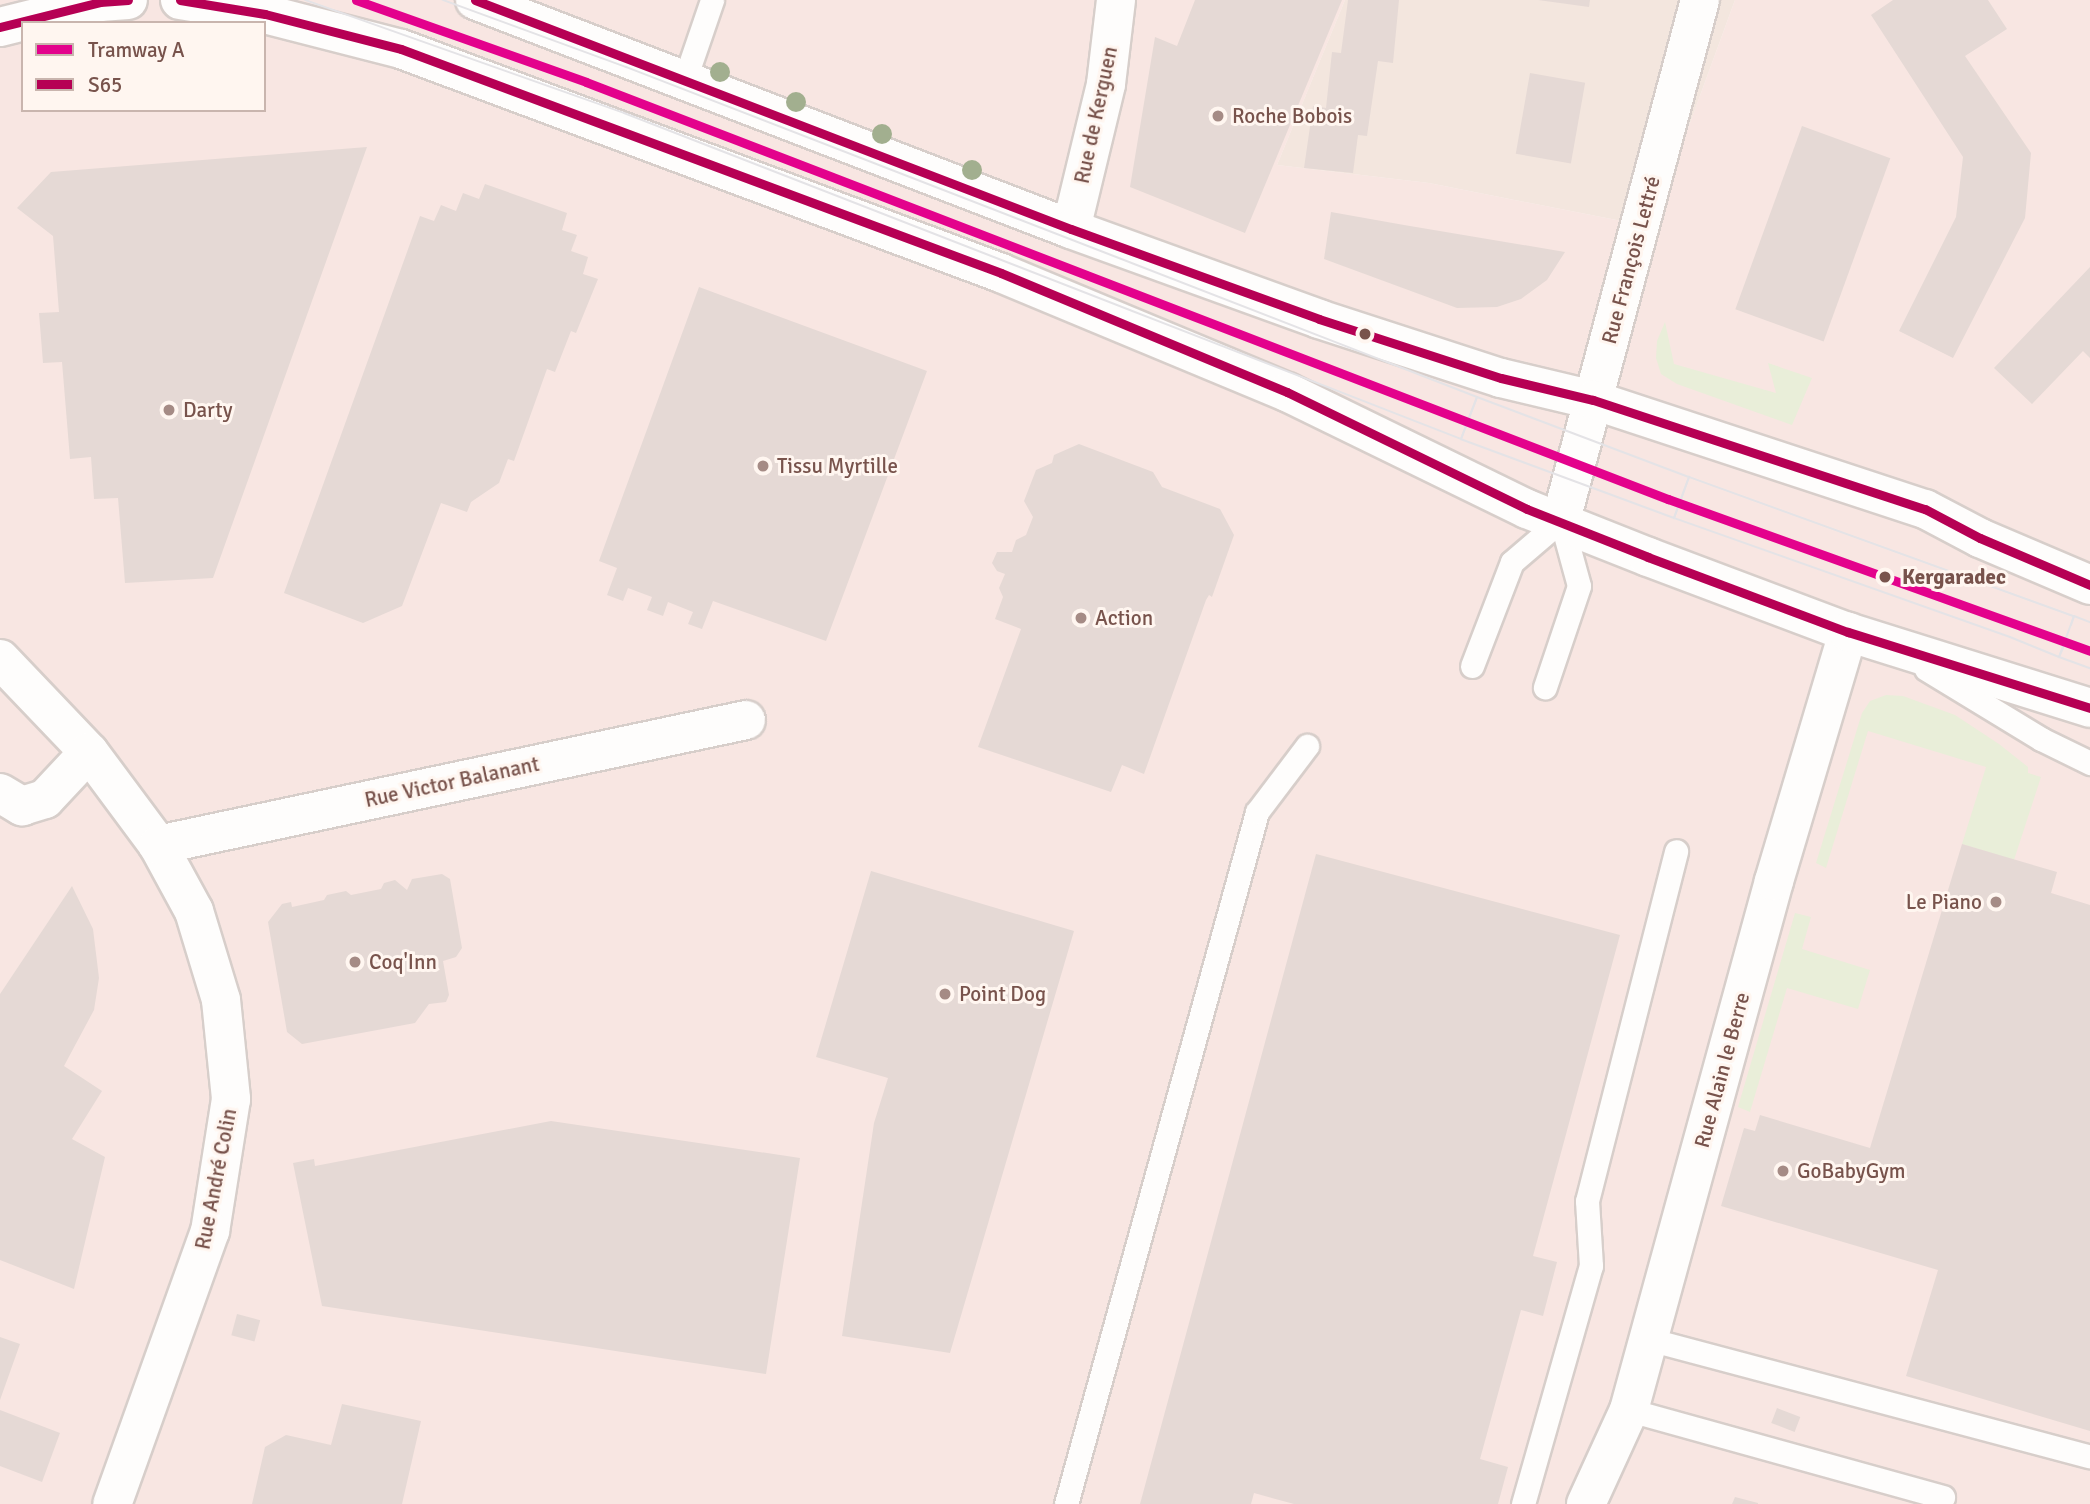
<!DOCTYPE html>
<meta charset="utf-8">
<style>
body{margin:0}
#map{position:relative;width:2090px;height:1504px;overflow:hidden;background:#f8f2ee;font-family:Signika,sans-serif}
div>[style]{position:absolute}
.residential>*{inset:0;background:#f3e6de}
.commercial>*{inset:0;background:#f8e6e2}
.green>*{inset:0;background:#e9eed9}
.building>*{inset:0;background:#e5d9d5;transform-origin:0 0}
.roads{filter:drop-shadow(2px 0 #d7ceca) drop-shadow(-2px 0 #d7ceca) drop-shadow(0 2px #d7ceca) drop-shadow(0 -2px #d7ceca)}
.lane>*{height:23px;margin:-11.5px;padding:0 11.5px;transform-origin:11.5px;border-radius:11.5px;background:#fefdfc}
.street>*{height:38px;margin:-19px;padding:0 19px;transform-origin:19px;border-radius:19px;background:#fefdfc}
.secondary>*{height:38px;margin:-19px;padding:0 19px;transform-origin:19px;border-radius:19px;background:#fefdfc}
.tram>*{height:2px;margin:-1px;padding:0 1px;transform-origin:1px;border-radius:1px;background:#e4e3e6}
.bus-1>*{height:9px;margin:-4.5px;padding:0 4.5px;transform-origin:4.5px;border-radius:4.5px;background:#b60054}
.tram-1>*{height:9px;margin:-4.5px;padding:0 4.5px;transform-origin:4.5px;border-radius:4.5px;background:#e3028c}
.trees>*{width:20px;height:20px;margin:-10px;border-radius:50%;background:#a2af8f}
.dots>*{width:19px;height:19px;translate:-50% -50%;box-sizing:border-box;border:4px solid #fff6f0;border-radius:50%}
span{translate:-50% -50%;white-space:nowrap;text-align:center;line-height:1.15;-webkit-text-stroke:6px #fff6f0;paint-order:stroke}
.street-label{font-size:21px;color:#78534c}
.poi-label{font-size:21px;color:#78534c}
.left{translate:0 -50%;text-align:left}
.right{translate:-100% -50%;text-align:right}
.stop-label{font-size:21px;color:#78534c;font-weight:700}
.legend{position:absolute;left:21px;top:21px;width:245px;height:91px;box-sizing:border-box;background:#fff6f0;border:2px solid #c9b5ae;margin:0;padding:9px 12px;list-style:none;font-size:21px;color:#78534c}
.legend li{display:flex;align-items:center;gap:14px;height:35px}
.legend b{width:35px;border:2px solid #c9b5ae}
</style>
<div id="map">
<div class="residential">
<i style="clip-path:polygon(1345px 0,1735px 0,1652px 227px,1429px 183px,1277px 165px)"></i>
</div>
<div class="commercial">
<i style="clip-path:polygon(evenodd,0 0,1345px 0,1277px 165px,1429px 183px,1652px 227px,1735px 0,2090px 0,2090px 1504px,0 1504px,0 0,23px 23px,264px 23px,264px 110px,23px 110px,23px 23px)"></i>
</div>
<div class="green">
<i style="clip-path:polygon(1665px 322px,1674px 364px,1776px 393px,1768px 363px,1812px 378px,1792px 425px,1677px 384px,1661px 374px,1656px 358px,1657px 341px)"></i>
<i style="clip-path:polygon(1886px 695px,1903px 696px,1955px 715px,1999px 744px,2028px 767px,2028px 773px,2041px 777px,2014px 860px,1962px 844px,1986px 767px,1868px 731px,1826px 868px,1816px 863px,1862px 713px,1870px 701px)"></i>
<i style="clip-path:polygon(1795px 913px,1811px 917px,1802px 949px,1870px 970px,1858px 1009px,1787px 988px,1750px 1112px,1738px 1107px)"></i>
</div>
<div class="building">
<i style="clip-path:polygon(1195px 0,1342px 0,1245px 233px,1130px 187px,1155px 37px,1177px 46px)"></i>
<i style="clip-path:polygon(1348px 0,1399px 0,1393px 63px,1378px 61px,1367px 136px,1358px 135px,1353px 173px,1304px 168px,1313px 106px,1326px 108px,1332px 52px,1341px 53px)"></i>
<i style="clip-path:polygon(1538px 0,1590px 0,1589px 7px)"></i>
<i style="clip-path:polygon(1893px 0,1988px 0,2007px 29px,1965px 56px,2031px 153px,2025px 218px,1953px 358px,1899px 331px,1956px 217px,1963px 157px,1871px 15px)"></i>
<i style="left:1530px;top:73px;width:56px;height:82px;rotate:10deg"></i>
<i style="left:1802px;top:126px;width:94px;height:195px;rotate:20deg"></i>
<i style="clip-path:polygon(367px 147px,213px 578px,125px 583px,118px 498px,94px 499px,91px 457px,70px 459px,62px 362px,43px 363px,39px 313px,59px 312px,53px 236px,17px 208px,51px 172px)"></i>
<i style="clip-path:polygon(485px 184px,567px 213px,562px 230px,577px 235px,571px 251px,588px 257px,583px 274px,598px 279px,576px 333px,571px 331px,555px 372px,547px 369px,514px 461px,508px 459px,499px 483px,471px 502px,467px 512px,441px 503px,402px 606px,363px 623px,284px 593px,420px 216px,434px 221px,441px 205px,456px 211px,463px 193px,479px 199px)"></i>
<i style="clip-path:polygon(1331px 212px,1404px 225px,1565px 252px,1547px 280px,1521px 299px,1497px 307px,1457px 308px,1324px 259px)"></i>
<i style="clip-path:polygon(2090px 267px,2090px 358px,2083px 351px,2032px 404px,1994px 368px)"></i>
<i style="clip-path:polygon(699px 287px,927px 371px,826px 641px,713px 601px,702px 629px,688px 624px,693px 612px,668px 602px,663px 616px,647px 610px,652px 597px,628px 588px,623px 601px,607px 595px,617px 568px,599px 561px)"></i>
<i style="clip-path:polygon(1079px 444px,1153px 472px,1162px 487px,1220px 509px,1234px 535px,1212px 597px,1209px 595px,1206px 600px,1144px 774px,1122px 765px,1111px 792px,978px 747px,1021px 629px,995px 619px,1003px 597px,999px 588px,1005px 574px,997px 571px,992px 563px,997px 552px,1012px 552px,1016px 540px,1026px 535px,1033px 517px,1024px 501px,1036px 470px,1052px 463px,1054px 455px)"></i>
<i style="clip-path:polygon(1962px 844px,2057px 872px,2051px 893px,2090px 905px,2090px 1431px,1906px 1376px,1938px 1270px,1721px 1206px,1744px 1128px,1755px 1131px,1760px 1115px,1870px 1148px)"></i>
<i style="clip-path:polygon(1316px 854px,1620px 935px,1533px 1256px,1557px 1262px,1543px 1316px,1521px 1310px,1480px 1459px,1508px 1467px,1498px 1504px,1294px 1504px,1254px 1493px,1251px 1504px,1140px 1504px)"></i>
<i style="clip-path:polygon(871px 871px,1074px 931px,950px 1353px,842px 1336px,874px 1123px,888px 1078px,816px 1057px)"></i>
<i style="clip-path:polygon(442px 874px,450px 879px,462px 948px,456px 957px,443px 961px,449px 995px,446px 1002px,429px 1004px,415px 1023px,302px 1044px,287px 1032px,268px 922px,282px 904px,291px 902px,292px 907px,324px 900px,327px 895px,346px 891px,351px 895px,381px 889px,384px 883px,395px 880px,407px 890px,412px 879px)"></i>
<i style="clip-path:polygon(72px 886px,93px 929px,99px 978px,94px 1010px,64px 1066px,102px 1091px,72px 1139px,105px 1157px,74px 1289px,0 1260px,0 994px)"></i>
<i style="clip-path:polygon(551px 1121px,800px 1158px,766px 1374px,322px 1306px,293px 1163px,314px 1159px,315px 1166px)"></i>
<i style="left:237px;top:1314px;width:24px;height:22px;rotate:15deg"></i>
<i style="clip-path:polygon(0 1337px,20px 1344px,0 1400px)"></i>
<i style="clip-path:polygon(342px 1404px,421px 1421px,402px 1504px,252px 1504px,265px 1447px,286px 1435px,331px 1445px)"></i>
<i style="left:1777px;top:1408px;width:25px;height:16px;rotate:21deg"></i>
<i style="clip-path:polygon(0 1410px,60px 1433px,42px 1482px,0 1466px)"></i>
<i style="clip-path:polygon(1735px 1497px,1758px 1503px,1758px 1504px,1732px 1504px)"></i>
</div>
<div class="roads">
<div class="lane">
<i style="left:685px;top:79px;width:83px;rotate:-71.1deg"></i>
<i style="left:1472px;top:666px;width:111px;rotate:-69deg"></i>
<i style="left:1512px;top:562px;width:65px;rotate:-40.6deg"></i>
<i style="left:1561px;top:520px;width:68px;rotate:74.7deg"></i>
<i style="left:1579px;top:586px;width:107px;rotate:108.6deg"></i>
<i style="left:1926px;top:669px;width:135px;rotate:31.3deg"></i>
<i style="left:2041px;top:739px;width:55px;rotate:26.1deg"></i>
<i style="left:1648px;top:1339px;width:457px;rotate:14.9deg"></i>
<i style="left:1629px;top:1410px;width:326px;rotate:15.5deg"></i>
<i style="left:1066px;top:1504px;width:718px;rotate:-74.57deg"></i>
<i style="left:1257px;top:812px;width:83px;rotate:-52.9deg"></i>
<i style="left:1523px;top:1504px;width:248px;rotate:-74.1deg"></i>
<i style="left:1591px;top:1266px;width:65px;rotate:-93.5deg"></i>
<i style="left:1587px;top:1201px;width:361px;rotate:-75.7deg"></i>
</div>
<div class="street">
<i style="left:1071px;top:229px;width:149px;rotate:-76.4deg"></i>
<i style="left:1106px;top:84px;width:85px;rotate:-83.2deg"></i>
<i style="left:1561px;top:520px;width:538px;rotate:-75.03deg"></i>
<i style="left:0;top:659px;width:129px;rotate:46.3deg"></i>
<i style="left:89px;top:752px;width:116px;rotate:53.4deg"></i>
<i style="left:158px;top:845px;width:75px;rotate:61.4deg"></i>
<i style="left:194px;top:911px;width:93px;rotate:73.1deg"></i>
<i style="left:221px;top:1000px;width:100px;rotate:84.2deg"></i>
<i style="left:231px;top:1099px;width:134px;rotate:99deg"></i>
<i style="left:210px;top:1231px;width:290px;rotate:109.7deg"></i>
<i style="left:0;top:793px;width:26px;rotate:31deg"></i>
<i style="left:22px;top:806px;width:24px;rotate:-17deg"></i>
<i style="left:45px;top:799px;width:64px;rotate:-46.9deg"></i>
<i style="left:158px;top:845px;width:601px;rotate:-12deg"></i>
<i style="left:1586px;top:1504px;width:103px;rotate:-65.4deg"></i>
<i style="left:1629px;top:1410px;width:549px;rotate:-74.67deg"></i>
<i style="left:1774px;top:881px;width:260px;rotate:-73.4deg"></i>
</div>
<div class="secondary">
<i style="left:180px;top:0;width:86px;rotate:9.4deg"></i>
<i style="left:265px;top:14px;width:140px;rotate:14.4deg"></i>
<i style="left:401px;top:49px;width:640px;rotate:20.47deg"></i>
<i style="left:1001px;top:273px;width:310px;rotate:22.6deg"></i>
<i style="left:1287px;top:392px;width:267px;rotate:26deg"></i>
<i style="left:1527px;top:509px;width:130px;rotate:21.6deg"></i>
<i style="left:1648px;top:557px;width:214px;rotate:20.6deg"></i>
<i style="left:1848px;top:632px;width:254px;rotate:17.4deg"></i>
<i style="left:475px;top:0;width:638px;rotate:21.02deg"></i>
<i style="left:1071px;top:229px;width:264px;rotate:19.9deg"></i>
<i style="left:1319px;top:319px;width:191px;rotate:18deg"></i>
<i style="left:1501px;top:378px;width:95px;rotate:13.4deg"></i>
<i style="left:1593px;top:400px;width:349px;rotate:18.2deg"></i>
<i style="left:1925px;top:509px;width:62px;rotate:27.8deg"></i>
<i style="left:1980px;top:538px;width:120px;rotate:23.1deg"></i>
<i style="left:0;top:27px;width:103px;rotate:-14deg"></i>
<i style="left:100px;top:2px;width:28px;rotate:-4deg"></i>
</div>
</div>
<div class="tram">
<i style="left:305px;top:0;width:338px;rotate:19.5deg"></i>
<i style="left:624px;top:113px;width:898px;rotate:21.28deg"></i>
<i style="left:1461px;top:439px;width:45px;rotate:-69.1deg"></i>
<i style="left:1477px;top:397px;width:913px;rotate:-158.8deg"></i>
<i style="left:626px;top:67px;width:195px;rotate:-159.9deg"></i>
<i style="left:1477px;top:397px;width:227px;rotate:20.7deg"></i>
<i style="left:1689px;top:477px;width:44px;rotate:110.1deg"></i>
<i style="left:1674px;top:518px;width:227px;rotate:-159.7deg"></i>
<i style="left:1461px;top:439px;width:45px;rotate:-69.1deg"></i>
<i style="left:1689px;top:477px;width:409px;rotate:19.9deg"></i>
<i style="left:2074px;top:616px;width:44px;rotate:110.1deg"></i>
<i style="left:2059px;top:657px;width:53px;rotate:-157.8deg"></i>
<i style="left:2010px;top:637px;width:356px;rotate:-160.5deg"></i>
<i style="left:1674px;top:518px;width:44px;rotate:-69.9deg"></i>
<i style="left:2071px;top:625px;width:9px;rotate:-72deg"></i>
<i style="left:2074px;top:616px;width:17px;rotate:21deg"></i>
<i style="left:2063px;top:648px;width:10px;rotate:114deg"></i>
<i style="left:2059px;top:657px;width:33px;rotate:20deg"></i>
</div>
<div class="bus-1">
<i style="left:180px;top:0;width:86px;rotate:9.4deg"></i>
<i style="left:265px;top:14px;width:140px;rotate:14.4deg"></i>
<i style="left:401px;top:49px;width:640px;rotate:20.47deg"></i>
<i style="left:1001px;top:273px;width:310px;rotate:22.6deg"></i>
<i style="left:1287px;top:392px;width:267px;rotate:26deg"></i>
<i style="left:1527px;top:509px;width:130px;rotate:21.6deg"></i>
<i style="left:1648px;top:557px;width:214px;rotate:20.6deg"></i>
<i style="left:1848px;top:632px;width:254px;rotate:17.4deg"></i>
<i style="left:475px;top:0;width:638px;rotate:21.02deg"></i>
<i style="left:1071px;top:229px;width:264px;rotate:19.9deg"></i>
<i style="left:1319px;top:319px;width:191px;rotate:18deg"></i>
<i style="left:1501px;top:378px;width:95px;rotate:13.4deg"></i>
<i style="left:1593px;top:400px;width:349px;rotate:18.2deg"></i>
<i style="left:1925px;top:509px;width:62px;rotate:27.8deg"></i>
<i style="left:1980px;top:538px;width:120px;rotate:23.1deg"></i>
<i style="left:0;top:27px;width:103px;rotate:-14deg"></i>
<i style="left:100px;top:2px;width:28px;rotate:-4deg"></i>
</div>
<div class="tram-1">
<i style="left:356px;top:0;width:244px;rotate:19.6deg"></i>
<i style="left:586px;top:82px;width:1160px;rotate:21.08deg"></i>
<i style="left:1668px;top:499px;width:449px;rotate:19.8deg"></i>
</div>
<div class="trees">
<i style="left:720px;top:72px"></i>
<i style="left:796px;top:102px"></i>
<i style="left:882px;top:134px"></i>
<i style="left:972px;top:170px"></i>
</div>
<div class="dots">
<i style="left:1218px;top:116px;background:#a58b85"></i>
<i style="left:1365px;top:334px;background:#78534c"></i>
<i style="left:169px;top:410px;background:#a58b85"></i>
<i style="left:763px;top:466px;background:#a58b85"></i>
<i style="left:1885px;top:577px;background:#78534c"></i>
<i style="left:1081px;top:618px;background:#a58b85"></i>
<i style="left:1996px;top:902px;background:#a58b85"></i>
<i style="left:355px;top:962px;background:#a58b85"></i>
<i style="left:945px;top:994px;background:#a58b85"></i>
<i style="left:1783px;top:1171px;background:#a58b85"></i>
</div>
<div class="street-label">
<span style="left:1096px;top:115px;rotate:-78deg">Rue de Kerguen</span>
<span style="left:1631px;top:260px;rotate:-75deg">Rue François Lettré</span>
<span style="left:452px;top:782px;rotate:-12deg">Rue Victor Balanant</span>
<span style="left:1722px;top:1070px;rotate:-75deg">Rue Alain le Berre</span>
<span style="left:216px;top:1179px;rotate:-79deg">Rue André Colin</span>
</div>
<div class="poi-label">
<span class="left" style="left:1232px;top:116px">Roche Bobois</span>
<span class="left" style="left:183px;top:410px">Darty</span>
<span class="left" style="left:777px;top:466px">Tissu Myrtille</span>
<span class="left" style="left:1095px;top:618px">Action</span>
<span class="right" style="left:1982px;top:902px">Le Piano</span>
<span class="left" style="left:369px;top:962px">Coq'Inn</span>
<span class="left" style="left:959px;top:994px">Point Dog</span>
<span class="left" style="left:1797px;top:1171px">GoBabyGym</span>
</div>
<div class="stop-label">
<span class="left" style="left:1902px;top:577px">Kergaradec</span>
</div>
<ul class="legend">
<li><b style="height:9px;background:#e3028c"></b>Tramway A</li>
<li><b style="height:9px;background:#b60054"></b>S65</li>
</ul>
</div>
